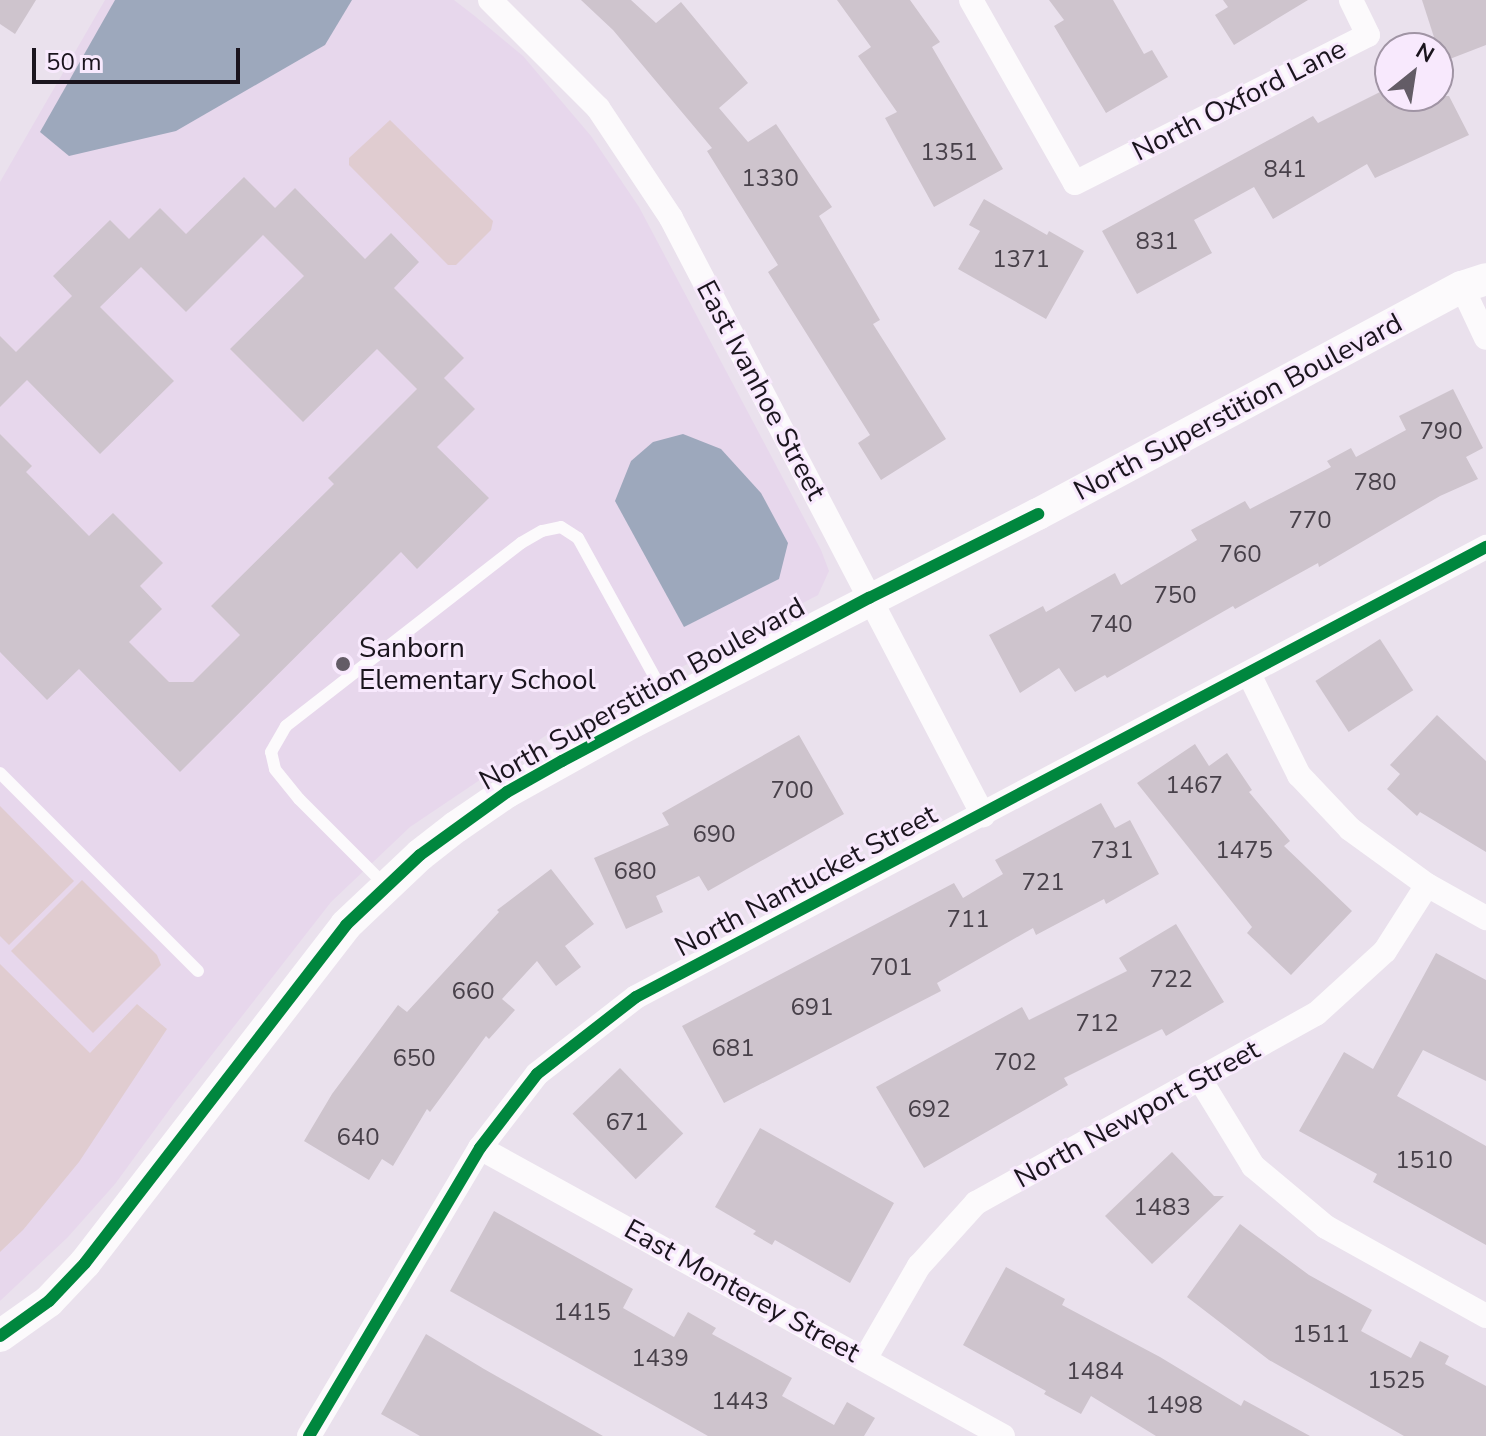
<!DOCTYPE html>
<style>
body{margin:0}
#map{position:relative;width:1486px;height:1436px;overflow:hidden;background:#eae1ed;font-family:"Nunito Sans",sans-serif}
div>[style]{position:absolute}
.built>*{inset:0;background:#e7d7ec}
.green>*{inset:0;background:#e0ccd0}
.water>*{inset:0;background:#9da8bc}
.building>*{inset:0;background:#cec4cd;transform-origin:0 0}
.service>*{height:12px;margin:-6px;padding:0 6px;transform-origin:6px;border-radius:6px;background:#fcfafc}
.minor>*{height:24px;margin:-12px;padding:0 12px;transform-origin:12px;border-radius:12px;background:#fcfafc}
.tertiary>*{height:32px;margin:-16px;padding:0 16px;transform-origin:16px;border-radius:16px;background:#fcfafc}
.cycleway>*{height:12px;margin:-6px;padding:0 6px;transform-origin:6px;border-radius:6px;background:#00873e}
.dots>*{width:22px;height:22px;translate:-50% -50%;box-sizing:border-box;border:4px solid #f8e9fd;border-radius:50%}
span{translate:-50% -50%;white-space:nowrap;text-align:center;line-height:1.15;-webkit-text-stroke:6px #f8e9fd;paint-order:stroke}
.number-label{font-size:24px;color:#48414a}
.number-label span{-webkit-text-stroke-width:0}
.street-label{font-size:28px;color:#1b151e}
.poi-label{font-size:28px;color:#1b151e}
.left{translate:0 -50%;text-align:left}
.north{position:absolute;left:1374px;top:32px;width:80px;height:80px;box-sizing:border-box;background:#f8e9fd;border:2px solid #a094a4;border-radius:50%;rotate:30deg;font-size:22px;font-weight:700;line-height:32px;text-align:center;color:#1b151e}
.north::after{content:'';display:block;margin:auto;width:28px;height:36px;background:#635c66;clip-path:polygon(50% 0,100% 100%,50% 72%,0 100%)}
.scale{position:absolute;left:32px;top:48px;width:208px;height:36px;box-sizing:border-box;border:4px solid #1b151e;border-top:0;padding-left:10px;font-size:24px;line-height:28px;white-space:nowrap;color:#1b151e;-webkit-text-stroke:6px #f8e9fd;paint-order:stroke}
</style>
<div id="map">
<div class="built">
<i style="clip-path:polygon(105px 0,454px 0,476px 17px,523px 56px,591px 136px,639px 207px,821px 550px,829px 571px,818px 595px,621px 699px,551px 732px,410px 827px,331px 902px,175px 1102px,115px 1184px,67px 1238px,0 1301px,0 182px)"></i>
</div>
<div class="green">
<i style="clip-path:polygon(390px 120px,493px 221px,491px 230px,456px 265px,448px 265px,349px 165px,349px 158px)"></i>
<i style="clip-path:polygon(0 806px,74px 881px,9px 945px,0 936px)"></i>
<i style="clip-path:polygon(82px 880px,157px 955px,161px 965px,93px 1033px,11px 951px)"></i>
<i style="clip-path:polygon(0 964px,90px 1053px,137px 1004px,167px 1029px,79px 1162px,23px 1230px,0 1252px)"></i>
</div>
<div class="water">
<i style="clip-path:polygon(115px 0,352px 0,325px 45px,176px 131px,69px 156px,40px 132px)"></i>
<i style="clip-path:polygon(683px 434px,721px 449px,761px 493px,788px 543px,779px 579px,684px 627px,615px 501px,631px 461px,653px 442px)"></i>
</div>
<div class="building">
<i style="clip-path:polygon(0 0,36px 0,15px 34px,0 24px)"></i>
<i style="clip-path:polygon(581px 0,631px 0,656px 23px,681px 2px,748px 83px,719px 108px,748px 142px,776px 124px,832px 207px,819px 216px,880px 320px,873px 324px,946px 439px,881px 480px,858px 443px,870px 435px,768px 272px,778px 265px,707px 151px,712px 148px,613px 30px)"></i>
<i style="clip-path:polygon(837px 0,910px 0,940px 42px,932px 47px,1003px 169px,934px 207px,885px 118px,897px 112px,858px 56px,871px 47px)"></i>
<i style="clip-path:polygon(1049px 0,1113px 0,1144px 54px,1152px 50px,1168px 77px,1106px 113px,1054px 26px,1064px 20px)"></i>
<i style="clip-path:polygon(1223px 0,1308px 0,1234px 45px,1215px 15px,1228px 7px)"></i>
<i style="clip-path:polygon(1422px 0,1486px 0,1486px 45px,1442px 62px)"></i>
<i style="clip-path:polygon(1390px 87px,1390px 96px,1449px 96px,1469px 135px,1375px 178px,1367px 164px,1273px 219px,1254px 187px,1194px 220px,1212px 253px,1137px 294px,1102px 231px,1313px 116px,1318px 123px)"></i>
<i style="clip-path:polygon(244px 177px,275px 208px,295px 188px,365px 259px,391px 233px,419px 262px,394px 288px,464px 358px,444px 378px,475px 409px,437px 447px,489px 498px,417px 569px,401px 552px,180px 772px,79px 669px,47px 700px,0 652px,0 434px,32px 466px,26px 472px,89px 536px,113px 513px,163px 563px,140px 586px,162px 609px,129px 642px,169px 682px,193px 682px,240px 635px,211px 606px,334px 484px,328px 478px,417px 389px,377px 349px,303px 422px,230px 349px,304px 276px,263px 235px,186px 312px,141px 267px,100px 307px,174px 381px,100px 454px,27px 380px,0 407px,0 336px,16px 352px,72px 296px,53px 276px,110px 220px,129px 239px,160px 208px,186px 234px)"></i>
<i style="clip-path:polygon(984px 199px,1047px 235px,1049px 231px,1084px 251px,1046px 319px,958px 269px,980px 231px,969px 225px)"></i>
<i style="clip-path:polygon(1453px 389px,1483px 448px,1466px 457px,1478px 479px,1440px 496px,1319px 567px,1318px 563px,1235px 609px,1233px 606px,1107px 678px,1105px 675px,1075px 692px,1059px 668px,1020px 693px,989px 635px,1043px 606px,1046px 612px,1115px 573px,1121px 585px,1197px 540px,1191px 530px,1245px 501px,1250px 509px,1331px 467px,1327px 461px,1351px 448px,1356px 457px,1406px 430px,1399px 416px)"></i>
<i style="left:1380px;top:639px;width:61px;height:77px;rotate:57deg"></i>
<i style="clip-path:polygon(1437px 715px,1486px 761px,1486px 852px,1420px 812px,1417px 816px,1387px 789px,1400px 774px,1390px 765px)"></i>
<i style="clip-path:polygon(799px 735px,844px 814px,708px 891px,699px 876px,656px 896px,663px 912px,626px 929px,594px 858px,669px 825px,662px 813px)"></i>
<i style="clip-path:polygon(1195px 744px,1209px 766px,1227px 753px,1252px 790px,1249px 792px,1290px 841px,1284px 846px,1352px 911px,1291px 975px,1247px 933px,1252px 927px,1137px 783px)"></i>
<i style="clip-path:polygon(1101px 803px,1115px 828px,1130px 820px,1159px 874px,1106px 904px,1104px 899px,1036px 935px,1033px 928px,937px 983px,941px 991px,724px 1103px,682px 1026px,954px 883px,963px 898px,1003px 874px,995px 860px)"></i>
<i style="clip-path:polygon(551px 869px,594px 924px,565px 946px,581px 967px,556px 986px,537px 961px,502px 999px,515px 1010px,489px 1039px,486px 1036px,430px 1112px,427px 1109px,393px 1166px,382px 1159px,369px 1180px,304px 1141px,332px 1094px,398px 1005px,407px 1012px,499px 912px,497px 910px)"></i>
<i style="clip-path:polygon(1176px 924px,1224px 1002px,1166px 1036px,1162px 1029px,1064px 1078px,1068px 1085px,924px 1168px,876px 1087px,1022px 1007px,1029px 1020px,1127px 971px,1119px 958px)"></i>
<i style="clip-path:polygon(1436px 953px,1486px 980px,1486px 1081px,1423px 1050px,1397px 1096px,1486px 1146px,1486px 1245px,1373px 1182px,1377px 1174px,1299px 1131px,1344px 1052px,1373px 1069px)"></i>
<i style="left:620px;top:1068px;width:91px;height:66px;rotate:46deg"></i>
<i style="clip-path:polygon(760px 1128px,894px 1203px,850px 1283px,775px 1240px,772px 1245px,753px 1234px,756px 1231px,715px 1207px)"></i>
<i style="clip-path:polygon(1172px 1152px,1214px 1196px,1224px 1196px,1152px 1264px,1105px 1216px)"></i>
<i style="clip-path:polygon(494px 1211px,633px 1289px,623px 1308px,674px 1337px,688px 1312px,716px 1328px,712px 1334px,792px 1378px,782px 1396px,834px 1425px,847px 1402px,875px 1418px,864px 1436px,708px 1436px,450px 1291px)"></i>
<i style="clip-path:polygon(1240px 1224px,1309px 1275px,1372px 1310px,1361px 1331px,1411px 1358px,1420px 1341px,1449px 1356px,1445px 1364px,1486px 1386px,1486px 1436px,1404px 1436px,1269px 1360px,1187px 1297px)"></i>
<i style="clip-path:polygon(1006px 1267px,1065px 1299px,1062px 1305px,1160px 1357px,1241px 1406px,1244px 1400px,1310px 1436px,1156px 1436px,1091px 1396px,1081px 1414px,1044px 1394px,1046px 1391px,963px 1345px)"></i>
<i style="clip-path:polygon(426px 1334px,484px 1369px,603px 1436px,420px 1436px,381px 1414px)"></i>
</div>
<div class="service">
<i style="left:0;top:773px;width:280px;rotate:45deg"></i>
<i style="left:386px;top:886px;width:123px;rotate:-135deg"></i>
<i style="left:299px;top:799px;width:38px;rotate:-129deg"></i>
<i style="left:275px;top:769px;width:17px;rotate:-103deg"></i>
<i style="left:271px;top:752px;width:30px;rotate:-60deg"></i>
<i style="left:286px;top:726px;width:298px;rotate:-37.9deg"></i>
<i style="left:521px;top:543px;width:24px;rotate:-30deg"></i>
<i style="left:542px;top:531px;width:19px;rotate:-12deg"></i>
<i style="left:561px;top:527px;width:20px;rotate:33deg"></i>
<i style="left:578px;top:538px;width:186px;rotate:61.1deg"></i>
</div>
<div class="minor">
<i style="left:490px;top:0;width:153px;rotate:45deg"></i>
<i style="left:598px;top:108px;width:132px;rotate:56.4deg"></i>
<i style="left:671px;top:218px;width:674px;rotate:62.41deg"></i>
<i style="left:971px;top:0;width:210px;rotate:60.4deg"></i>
<i style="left:1075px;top:183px;width:328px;rotate:-26.8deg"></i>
<i style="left:1368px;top:35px;width:39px;rotate:-116deg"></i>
<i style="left:1462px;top:287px;width:56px;rotate:64.8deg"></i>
<i style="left:1249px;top:674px;width:113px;rotate:63.7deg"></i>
<i style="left:1299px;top:775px;width:74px;rotate:46.6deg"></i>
<i style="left:1350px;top:829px;width:95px;rotate:36deg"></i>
<i style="left:1427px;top:885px;width:68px;rotate:29.2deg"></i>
<i style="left:1201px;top:1081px;width:100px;rotate:58.5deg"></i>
<i style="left:1253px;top:1166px;width:95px;rotate:39.9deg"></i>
<i style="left:1326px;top:1227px;width:183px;rotate:29.1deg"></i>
<i style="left:480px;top:1148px;width:597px;rotate:28.84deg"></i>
<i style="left:865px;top:1359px;width:108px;rotate:-59.9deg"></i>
<i style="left:919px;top:1266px;width:85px;rotate:-47.9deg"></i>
<i style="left:976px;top:1203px;width:389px;rotate:-29.1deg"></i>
<i style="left:1316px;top:1014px;width:93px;rotate:-42.4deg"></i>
<i style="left:1385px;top:951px;width:78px;rotate:-57.5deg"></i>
<i style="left:309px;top:1436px;width:335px;rotate:-59.3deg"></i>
<i style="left:480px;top:1148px;width:93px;rotate:-52.4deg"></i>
<i style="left:537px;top:1074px;width:125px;rotate:-37.9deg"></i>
<i style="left:636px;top:997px;width:962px;rotate:-27.9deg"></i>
</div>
<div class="tertiary">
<i style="left:0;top:1336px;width:60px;rotate:-35.5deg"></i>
<i style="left:49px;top:1301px;width:52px;rotate:-46.5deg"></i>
<i style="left:85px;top:1263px;width:427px;rotate:-52.3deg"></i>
<i style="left:346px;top:925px;width:102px;rotate:-43.4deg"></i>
<i style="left:420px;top:855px;width:46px;rotate:-37.9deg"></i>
<i style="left:456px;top:827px;width:62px;rotate:-34.5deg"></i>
<i style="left:507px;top:792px;width:144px;rotate:-29.1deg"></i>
<i style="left:633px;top:722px;width:455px;rotate:-27.2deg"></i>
<i style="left:1038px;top:514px;width:481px;rotate:-28.2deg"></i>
<i style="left:1462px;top:287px;width:25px;rotate:-18deg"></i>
</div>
<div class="cycleway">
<i style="left:0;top:1336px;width:60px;rotate:-35.5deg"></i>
<i style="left:49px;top:1301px;width:52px;rotate:-46.5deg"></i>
<i style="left:85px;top:1263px;width:427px;rotate:-52.3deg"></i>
<i style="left:346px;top:925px;width:102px;rotate:-43.4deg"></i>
<i style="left:420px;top:855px;width:107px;rotate:-35.9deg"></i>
<i style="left:507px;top:792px;width:63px;rotate:-29.4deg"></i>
<i style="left:562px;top:761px;width:348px;rotate:-28deg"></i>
<i style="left:869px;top:598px;width:189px;rotate:-26.4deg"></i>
<i style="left:309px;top:1436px;width:335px;rotate:-59.3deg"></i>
<i style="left:480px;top:1148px;width:93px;rotate:-52.4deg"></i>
<i style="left:537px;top:1074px;width:125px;rotate:-37.9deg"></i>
<i style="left:636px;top:997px;width:962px;rotate:-27.9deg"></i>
</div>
<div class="dots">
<i style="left:343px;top:664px;background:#635c66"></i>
</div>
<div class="number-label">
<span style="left:949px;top:153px">1351</span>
<span style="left:1285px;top:170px">841</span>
<span style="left:770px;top:179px">1330</span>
<span style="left:1157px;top:242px">831</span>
<span style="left:1021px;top:260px">1371</span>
<span style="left:1441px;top:432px">790</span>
<span style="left:1375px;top:483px">780</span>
<span style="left:1310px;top:521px">770</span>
<span style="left:1240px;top:555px">760</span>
<span style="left:1175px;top:596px">750</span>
<span style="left:1111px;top:625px">740</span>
<span style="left:1194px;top:786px">1467</span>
<span style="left:792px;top:791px">700</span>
<span style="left:714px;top:835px">690</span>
<span style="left:1112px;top:851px">731</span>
<span style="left:1244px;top:851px">1475</span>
<span style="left:635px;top:872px">680</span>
<span style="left:1043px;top:883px">721</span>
<span style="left:968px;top:920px">711</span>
<span style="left:891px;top:968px">701</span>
<span style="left:1171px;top:980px">722</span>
<span style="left:473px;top:992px">660</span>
<span style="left:812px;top:1008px">691</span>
<span style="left:1097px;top:1024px">712</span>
<span style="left:733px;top:1049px">681</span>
<span style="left:414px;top:1059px">650</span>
<span style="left:1015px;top:1063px">702</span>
<span style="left:929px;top:1110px">692</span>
<span style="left:627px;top:1123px">671</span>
<span style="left:358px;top:1138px">640</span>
<span style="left:1424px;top:1161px">1510</span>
<span style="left:1162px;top:1208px">1483</span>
<span style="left:582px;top:1313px">1415</span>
<span style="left:1321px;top:1335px">1511</span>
<span style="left:660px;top:1359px">1439</span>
<span style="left:1095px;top:1372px">1484</span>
<span style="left:1396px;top:1381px">1525</span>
<span style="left:740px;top:1402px">1443</span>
<span style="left:1174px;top:1406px">1498</span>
</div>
<div class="street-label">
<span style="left:1239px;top:100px;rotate:-27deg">North Oxford Lane</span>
<span style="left:761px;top:390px;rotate:62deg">East Ivanhoe Street</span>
<span style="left:1238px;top:407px;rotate:-28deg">North Superstition Boulevard</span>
<span style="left:642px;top:694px;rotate:-29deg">North Superstition Boulevard</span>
<span style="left:806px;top:881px;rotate:-28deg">North Nantucket Street</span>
<span style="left:1137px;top:1114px;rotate:-29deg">North Newport Street</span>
<span style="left:742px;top:1291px;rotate:29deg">East Monterey Street</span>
</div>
<div class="poi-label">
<span class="left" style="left:359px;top:664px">Sanborn<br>Elementary School</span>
</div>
<div class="north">N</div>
<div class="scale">50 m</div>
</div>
